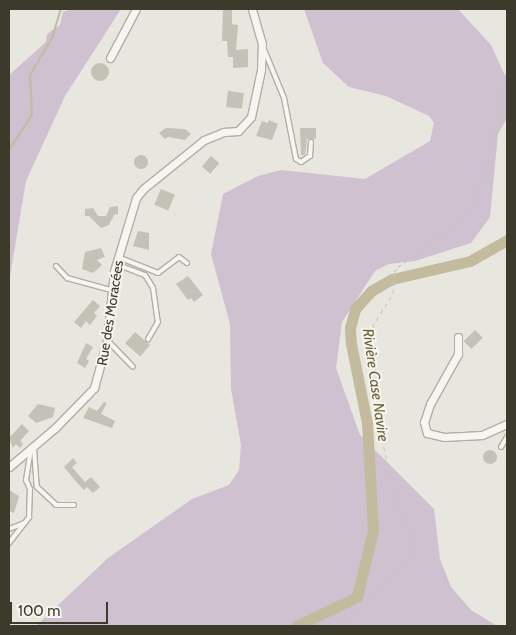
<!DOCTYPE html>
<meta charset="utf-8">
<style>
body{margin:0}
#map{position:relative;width:516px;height:635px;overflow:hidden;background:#e7e6df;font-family:Cabin,sans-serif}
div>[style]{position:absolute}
.green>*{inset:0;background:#d0c1d0}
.stream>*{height:2px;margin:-1px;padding:0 1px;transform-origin:1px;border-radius:1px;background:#c4bb9e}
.river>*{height:11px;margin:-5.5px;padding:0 5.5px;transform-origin:5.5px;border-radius:5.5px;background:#c4bb9e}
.building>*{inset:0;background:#c3c2b7;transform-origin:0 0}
.round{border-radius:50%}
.path>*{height:1px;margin-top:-0.5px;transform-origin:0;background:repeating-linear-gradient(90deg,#c6c4be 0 4px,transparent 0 8px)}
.roads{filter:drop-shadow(1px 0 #b0afa5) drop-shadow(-1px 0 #b0afa5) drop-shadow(0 1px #b0afa5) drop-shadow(0 -1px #b0afa5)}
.lane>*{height:4px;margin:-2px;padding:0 2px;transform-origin:2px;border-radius:2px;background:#f6f5f2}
.street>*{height:7px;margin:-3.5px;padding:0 3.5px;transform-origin:3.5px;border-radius:3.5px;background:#f6f5f2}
span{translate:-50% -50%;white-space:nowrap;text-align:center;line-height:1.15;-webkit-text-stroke:4px #f5f4ef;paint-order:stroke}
.street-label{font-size:14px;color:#3c3a2a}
.water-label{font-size:15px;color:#6c6238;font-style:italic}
.frame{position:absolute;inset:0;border:10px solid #3c3a2a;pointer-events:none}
.scale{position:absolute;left:10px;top:602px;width:98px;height:22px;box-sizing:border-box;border:2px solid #3c3a2a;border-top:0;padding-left:6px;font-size:15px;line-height:18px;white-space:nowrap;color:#3c3a2a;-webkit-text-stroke:4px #f5f4ef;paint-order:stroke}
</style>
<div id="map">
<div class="green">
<i style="clip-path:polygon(71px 9px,121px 9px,65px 96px,26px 181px,9px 282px,9px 75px,46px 42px,47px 34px,60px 25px,63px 12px)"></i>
<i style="clip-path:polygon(304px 9px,458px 9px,491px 45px,507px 80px,507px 118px,498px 134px,490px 217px,471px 243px,415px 261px,389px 264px,375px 271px,342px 322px,336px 368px,360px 435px,434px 509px,440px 559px,451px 587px,471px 610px,497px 626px,36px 626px,108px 558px,192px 499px,229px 485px,239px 470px,241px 445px,231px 389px,230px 324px,211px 254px,223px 194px,258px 176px,281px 170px,365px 179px,430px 141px,434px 123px,429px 116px,386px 96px,349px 87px,323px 63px)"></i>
</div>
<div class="stream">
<i style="left:9px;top:150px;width:42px;rotate:-56.7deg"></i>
<i style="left:32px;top:115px;width:40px;rotate:-92.9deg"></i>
<i style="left:30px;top:75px;width:43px;rotate:-59.3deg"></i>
<i style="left:52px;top:38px;width:30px;rotate:-73deg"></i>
</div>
<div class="river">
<i style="left:296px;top:626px;width:68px;rotate:-25.4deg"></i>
<i style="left:357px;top:597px;width:69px;rotate:-76.6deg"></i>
<i style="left:373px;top:530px;width:107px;rotate:-93.2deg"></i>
<i style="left:367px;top:423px;width:81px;rotate:-101.4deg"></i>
<i style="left:351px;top:344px;width:16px;rotate:-94deg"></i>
<i style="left:350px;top:328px;width:20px;rotate:-75deg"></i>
<i style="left:355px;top:309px;width:24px;rotate:-48deg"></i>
<i style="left:371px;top:291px;width:24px;rotate:-30deg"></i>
<i style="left:392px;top:279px;width:80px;rotate:-13deg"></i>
<i style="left:470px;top:261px;width:43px;rotate:-29.6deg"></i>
</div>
<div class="building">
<i style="clip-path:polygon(223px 9px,232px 9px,232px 24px,238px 25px,236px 50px,248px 49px,248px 67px,233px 68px,233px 57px,228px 57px,227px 41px,222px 41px)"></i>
<i class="round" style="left:91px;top:63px;width:18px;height:18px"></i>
<i style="left:228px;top:91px;width:16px;height:16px;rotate:7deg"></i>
<i style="clip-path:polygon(269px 120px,278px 124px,272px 140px,256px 136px,262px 121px,268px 123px)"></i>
<i style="clip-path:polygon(166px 128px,185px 129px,191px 134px,185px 140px,168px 137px,165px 139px,159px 133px)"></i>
<i style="clip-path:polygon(300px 128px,316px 128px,316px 139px,307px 139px,305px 155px,301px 155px)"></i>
<i class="round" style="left:134px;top:155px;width:14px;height:14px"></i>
<i style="left:211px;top:156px;width:11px;height:14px;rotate:41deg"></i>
<i style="left:161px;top:189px;width:15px;height:17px;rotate:23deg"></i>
<i style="clip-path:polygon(118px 206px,118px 214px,114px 215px,109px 225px,101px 228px,89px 216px,85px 216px,85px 209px,93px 208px,98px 216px,106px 216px,110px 207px)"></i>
<i style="clip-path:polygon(138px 231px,149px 233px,149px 250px,133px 246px)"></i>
<i style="clip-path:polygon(101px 248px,105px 257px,97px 260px,102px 265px,93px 273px,82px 269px,85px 252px)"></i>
<i style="clip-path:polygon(188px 276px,203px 295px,194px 302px,191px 298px,188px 300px,176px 284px)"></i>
<i style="clip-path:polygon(93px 300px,100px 306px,94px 313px,97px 316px,90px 325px,86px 321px,81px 328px,74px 322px)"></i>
<i style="left:475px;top:330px;width:11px;height:16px;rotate:45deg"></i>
<i style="left:135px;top:332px;width:20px;height:15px;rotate:41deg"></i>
<i style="clip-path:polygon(86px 343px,93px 347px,86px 359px,89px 361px,85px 368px,77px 363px)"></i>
<i style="clip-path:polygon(104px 402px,107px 403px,101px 414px,115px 421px,112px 428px,83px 418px,89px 407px,97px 411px)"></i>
<i style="clip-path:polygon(38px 404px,55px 408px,53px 417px,36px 423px,28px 416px)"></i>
<i style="clip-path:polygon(22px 424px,29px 431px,20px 441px,23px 444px,20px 448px,16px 444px,13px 448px,9px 438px)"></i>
<i class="round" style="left:483px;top:450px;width:14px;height:14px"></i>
<i style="clip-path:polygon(73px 458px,77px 463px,72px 467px,85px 482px,91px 477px,100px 487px,93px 493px,87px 487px,84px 490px,79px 485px,64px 467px)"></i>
<i style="clip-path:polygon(9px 490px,19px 496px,14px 513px,9px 511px)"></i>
</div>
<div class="path">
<i style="left:332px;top:626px;width:41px;rotate:-31deg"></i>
<i style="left:367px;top:605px;width:33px;rotate:-55deg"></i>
<i style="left:386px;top:578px;width:16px;rotate:-30deg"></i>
<i style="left:400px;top:570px;width:17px;rotate:-57deg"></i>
<i style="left:409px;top:556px;width:25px;rotate:-88deg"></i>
<i style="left:410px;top:531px;width:29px;rotate:-115deg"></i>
<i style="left:398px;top:505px;width:71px;rotate:-103.8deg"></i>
<i style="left:381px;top:436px;width:109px;rotate:-94.7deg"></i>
<i style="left:372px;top:327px;width:40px;rotate:-58deg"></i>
<i style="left:393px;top:293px;width:21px;rotate:-87deg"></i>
<i style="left:394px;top:272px;width:6px;rotate:-51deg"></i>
<i style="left:398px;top:267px;width:76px;rotate:-36.4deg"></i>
<i style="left:459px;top:222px;width:31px;rotate:-54deg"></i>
<i style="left:477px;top:197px;width:51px;rotate:-74.1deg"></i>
<i style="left:491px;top:148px;width:82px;rotate:-78.7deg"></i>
</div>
<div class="roads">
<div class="lane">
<i style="left:263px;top:47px;width:55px;rotate:67.6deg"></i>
<i style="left:284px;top:98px;width:62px;rotate:78.9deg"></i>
<i style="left:296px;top:159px;width:6px;rotate:31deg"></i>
<i style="left:301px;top:162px;width:11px;rotate:-34deg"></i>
<i style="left:310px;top:156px;width:14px;rotate:-86deg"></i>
<i style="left:118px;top:257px;width:43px;rotate:21.8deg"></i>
<i style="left:158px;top:273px;width:26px;rotate:-37deg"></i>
<i style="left:179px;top:257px;width:10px;rotate:37deg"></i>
<i style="left:116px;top:264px;width:31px;rotate:21deg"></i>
<i style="left:145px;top:275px;width:15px;rotate:58deg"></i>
<i style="left:153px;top:288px;width:34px;rotate:82deg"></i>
<i style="left:158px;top:322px;width:20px;rotate:120deg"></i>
<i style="left:56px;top:266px;width:16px;rotate:47deg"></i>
<i style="left:67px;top:278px;width:46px;rotate:15.3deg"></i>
<i style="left:107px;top:340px;width:37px;rotate:46deg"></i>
<i style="left:501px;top:447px;width:12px;rotate:-59deg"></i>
<i style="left:34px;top:448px;width:39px;rotate:86deg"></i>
<i style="left:37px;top:487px;width:26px;rotate:43deg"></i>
<i style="left:56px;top:505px;width:18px"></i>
<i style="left:9px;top:529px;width:17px;rotate:-21deg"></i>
<i style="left:9px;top:543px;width:33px;rotate:-52deg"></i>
<i style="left:29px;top:517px;width:28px;rotate:-88deg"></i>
<i style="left:30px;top:489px;width:10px;rotate:-114deg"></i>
<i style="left:26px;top:480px;width:30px;rotate:-81deg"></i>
</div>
<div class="street">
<i style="left:110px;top:58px;width:55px;rotate:-62deg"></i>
<i style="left:458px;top:337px;width:17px;rotate:90deg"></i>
<i style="left:458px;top:354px;width:57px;rotate:119.2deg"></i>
<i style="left:430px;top:404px;width:19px;rotate:108deg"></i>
<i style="left:424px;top:422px;width:11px;rotate:75deg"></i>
<i style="left:427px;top:433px;width:17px;rotate:13deg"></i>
<i style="left:444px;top:437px;width:38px;rotate:-3deg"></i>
<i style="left:482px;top:435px;width:27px;rotate:-24deg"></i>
<i style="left:9px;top:467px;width:60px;rotate:-40.3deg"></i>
<i style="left:55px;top:428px;width:56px;rotate:-45.7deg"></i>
<i style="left:94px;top:388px;width:50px;rotate:-74.8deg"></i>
<i style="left:107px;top:340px;width:69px;rotate:-84.2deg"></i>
<i style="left:114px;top:271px;width:76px;rotate:-73.2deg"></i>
<i style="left:136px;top:198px;width:11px;rotate:-52deg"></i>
<i style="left:143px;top:189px;width:78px;rotate:-38.8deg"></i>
<i style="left:204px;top:140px;width:22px;rotate:-22deg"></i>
<i style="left:224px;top:132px;width:14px;rotate:-4deg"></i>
<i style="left:238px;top:131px;width:19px;rotate:-47deg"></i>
<i style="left:251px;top:117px;width:48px;rotate:-78deg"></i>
<i style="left:261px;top:70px;width:26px;rotate:-88deg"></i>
<i style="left:262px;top:44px;width:36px;rotate:-106deg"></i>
</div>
</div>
<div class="street-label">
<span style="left:110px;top:313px;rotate:-81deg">Rue des Moracées</span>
</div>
<div class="water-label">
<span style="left:375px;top:385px;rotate:82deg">Rivière Case Navire</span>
</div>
<div class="frame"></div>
<div class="scale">100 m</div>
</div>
